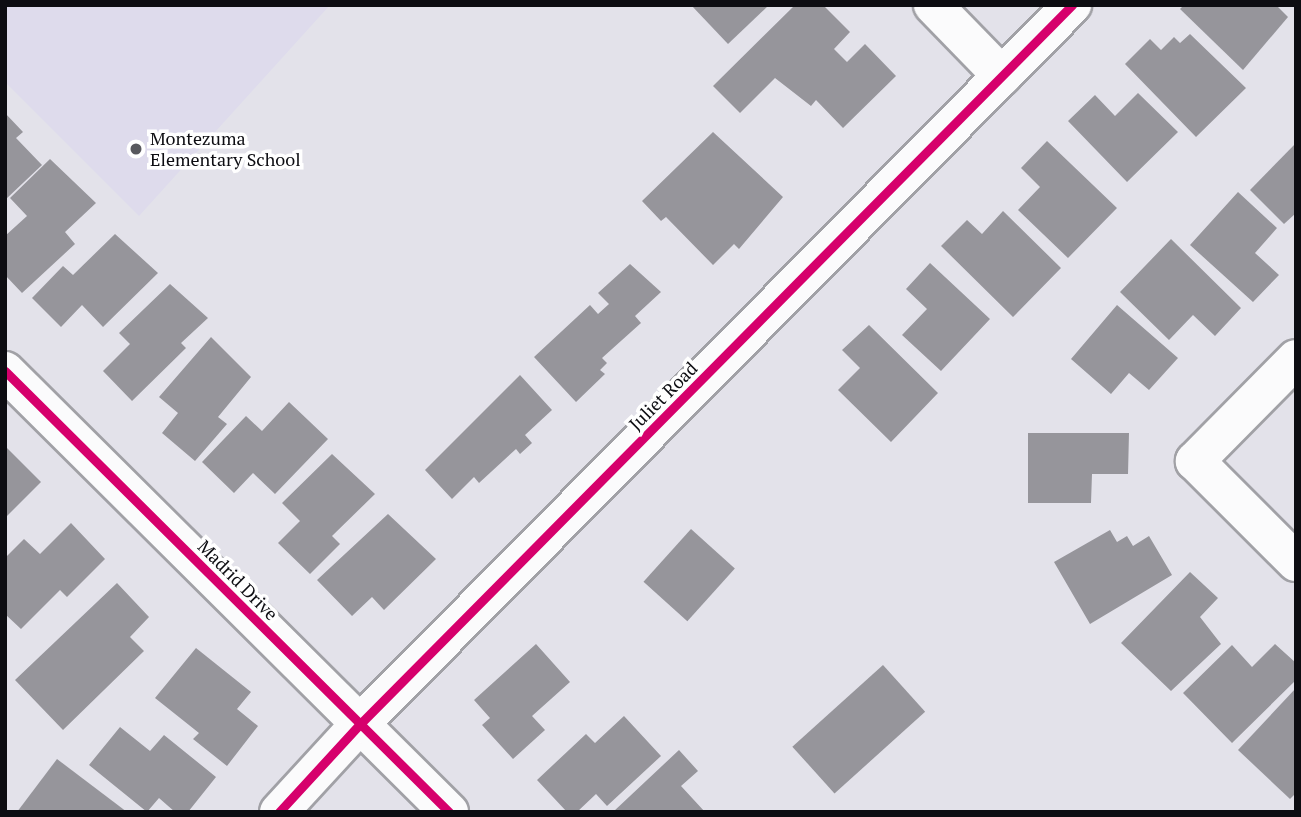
<!DOCTYPE html>
<style>
body{margin:0}
#map{position:relative;width:1301px;height:817px;overflow:hidden;background:#e3e2ea;font-family:"PT Serif",serif}
div>[style]{position:absolute}
.built>*{inset:0;background:#dedbec}
.building>*{inset:0;background:#96959b;transform-origin:0 0}
.roads{filter:drop-shadow(2px 0 #a1a1a6) drop-shadow(-2px 0 #a1a1a6) drop-shadow(0 2px #a1a1a6) drop-shadow(0 -2px #a1a1a6)}
.street>*{height:38px;margin:-19px;padding:0 19px;transform-origin:19px;border-radius:19px;background:#fbfbfc}
.cycleway>*{height:9px;margin:-4.5px;padding:0 4.5px;transform-origin:4.5px;border-radius:4.5px;background:#d6006c}
.dots>*{width:19px;height:19px;translate:-50% -50%;box-sizing:border-box;border:4px solid #fff;border-radius:50%}
span{translate:-50% -50%;white-space:nowrap;text-align:center;line-height:1.15;-webkit-text-stroke:7px #fff;paint-order:stroke}
.poi-label{font-size:18px;color:#0d0d12}
.left{translate:0 -50%;text-align:left}
.street-label{font-size:18px;color:#0d0d12}
.frame{position:absolute;inset:0;border:7px solid #0d0d12;pointer-events:none}
</style>
<div id="map">
<div class="built">
<i style="clip-path:polygon(5px 5px,330px 5px,139px 216px,5px 82px)"></i>
</div>
<div class="building">
<i style="clip-path:polygon(691px 5px,769px 5px,728px 44px)"></i>
<i style="clip-path:polygon(795px 5px,823px 5px,850px 32px,834px 49px,847px 62px,865px 44px,896px 76px,843px 128px,816px 100px,811px 106px,775px 78px,740px 113px,713px 86px)"></i>
<i style="clip-path:polygon(1184px 5px,1276px 5px,1288px 17px,1243px 70px,1180px 9px)"></i>
<i style="clip-path:polygon(1190px 34px,1246px 88px,1196px 137px,1125px 64px,1150px 39px,1161px 50px,1174px 37px,1180px 43px)"></i>
<i style="clip-path:polygon(1138px 93px,1178px 132px,1127px 182px,1068px 121px,1095px 95px,1115px 116px)"></i>
<i style="clip-path:polygon(5px 113px,23px 132px,16px 138px,42px 165px,5px 200px)"></i>
<i style="clip-path:polygon(713px 132px,783px 197px,739px 249px,734px 244px,713px 265px,666px 217px,661px 221px,642px 201px)"></i>
<i style="clip-path:polygon(1047px 141px,1117px 208px,1068px 258px,1018px 210px,1040px 187px,1021px 168px)"></i>
<i style="clip-path:polygon(1296px 143px,1296px 213px,1284px 224px,1250px 190px)"></i>
<i style="clip-path:polygon(50px 159px,96px 203px,65px 232px,75px 244px,22px 293px,5px 275px,5px 236px,27px 216px,10px 198px)"></i>
<i style="clip-path:polygon(1238px 192px,1277px 228px,1255px 253px,1279px 275px,1253px 302px,1190px 245px)"></i>
<i style="clip-path:polygon(1003px 211px,1061px 268px,1013px 317px,941px 246px,967px 220px,982px 234px)"></i>
<i style="clip-path:polygon(115px 234px,158px 273px,103px 327px,82px 305px,61px 327px,32px 298px,63px 266px,73px 275px)"></i>
<i style="clip-path:polygon(1171px 239px,1241px 308px,1215px 336px,1193px 315px,1169px 340px,1120px 292px)"></i>
<i style="clip-path:polygon(930px 263px,990px 319px,941px 371px,902px 335px,927px 309px,906px 289px)"></i>
<i style="clip-path:polygon(630px 264px,661px 292px,635px 316px,641px 323px,602px 358px,607px 363px,600px 370px,605px 374px,576px 402px,534px 357px,590px 305px,598px 314px,609px 304px,598px 293px)"></i>
<i style="clip-path:polygon(170px 284px,208px 318px,181px 343px,186px 348px,132px 401px,103px 371px,130px 344px,119px 333px)"></i>
<i style="clip-path:polygon(1117px 305px,1178px 358px,1149px 390px,1129px 373px,1111px 394px,1071px 359px)"></i>
<i style="clip-path:polygon(869px 325px,938px 393px,891px 442px,838px 390px,860px 368px,842px 350px)"></i>
<i style="clip-path:polygon(211px 337px,251px 377px,218px 417px,227px 424px,195px 461px,162px 433px,178px 413px,159px 397px)"></i>
<i style="clip-path:polygon(520px 375px,552px 410px,525px 435px,532px 443px,520px 454px,516px 449px,479px 483px,474px 477px,452px 499px,425px 470px)"></i>
<i style="clip-path:polygon(289px 402px,328px 439px,275px 494px,253px 473px,234px 493px,202px 462px,246px 416px,262px 431px)"></i>
<i style="clip-path:polygon(1028px 433px,1129px 433px,1128px 474px,1092px 474px,1091px 503px,1028px 503px)"></i>
<i style="clip-path:polygon(5px 446px,41px 482px,5px 518px)"></i>
<i style="clip-path:polygon(332px 454px,375px 494px,332px 536px,340px 544px,310px 574px,278px 543px,300px 521px,282px 503px)"></i>
<i style="clip-path:polygon(388px 514px,436px 559px,384px 610px,372px 597px,352px 616px,317px 580px)"></i>
<i style="clip-path:polygon(71px 523px,105px 559px,67px 597px,60px 590px,21px 629px,5px 614px,5px 558px,24px 539px,40px 554px)"></i>
<i style="left:691px;top:529px;width:59px;height:71px;rotate:42deg"></i>
<i style="clip-path:polygon(1110px 530px,1117px 542px,1127px 536px,1133px 546px,1149px 536px,1172px 575px,1090px 624px,1054px 562px)"></i>
<i style="clip-path:polygon(1190px 572px,1218px 598px,1200px 617px,1221px 644px,1171px 691px,1121px 643px)"></i>
<i style="clip-path:polygon(117px 583px,149px 617px,130px 637px,144px 651px,63px 730px,15px 680px)"></i>
<i style="clip-path:polygon(536px 644px,570px 682px,532px 716px,545px 730px,513px 759px,482px 725px,490px 718px,474px 700px)"></i>
<i style="clip-path:polygon(1275px 644px,1296px 663px,1296px 680px,1232px 743px,1183px 693px,1232px 645px,1252px 667px)"></i>
<i style="clip-path:polygon(196px 648px,251px 692px,237px 709px,258px 726px,227px 766px,193px 739px,199px 733px,155px 698px)"></i>
<i style="left:883px;top:665px;width:63px;height:122px;rotate:48deg"></i>
<i style="clip-path:polygon(1296px 688px,1296px 793px,1290px 799px,1238px 750px)"></i>
<i style="clip-path:polygon(624px 716px,661px 756px,607px 806px,596px 794px,577px 812px,567px 812px,537px 780px,586px 734px,595px 743px)"></i>
<i style="clip-path:polygon(120px 727px,150px 751px,164px 735px,216px 777px,188px 812px,175px 812px,159px 798px,147px 812px,89px 765px)"></i>
<i style="clip-path:polygon(679px 750px,698px 771px,681px 786px,705px 812px,613px 812px)"></i>
<i style="clip-path:polygon(57px 759px,127px 812px,17px 812px)"></i>
</div>
<div class="roads">
<div class="street">
<i style="left:933px;top:5px;width:99px;rotate:45.8deg"></i>
<i style="left:1296px;top:359px;width:144px;rotate:134.7deg"></i>
<i style="left:1195px;top:461px;width:143px;rotate:45deg"></i>
<i style="left:5px;top:371px;width:626px;rotate:44.81deg"></i>
<i style="left:279px;top:812px;width:120px;rotate:-47.4deg"></i>
<i style="left:360px;top:724px;width:1012px;rotate:-45.28deg"></i>
</div>
</div>
<div class="cycleway">
<i style="left:5px;top:371px;width:626px;rotate:44.81deg"></i>
<i style="left:279px;top:812px;width:120px;rotate:-47.4deg"></i>
<i style="left:360px;top:724px;width:1012px;rotate:-45.28deg"></i>
</div>
<div class="dots">
<i style="left:136px;top:149px;background:#58585e"></i>
</div>
<div class="poi-label">
<span class="left" style="left:150px;top:149px">Montezuma<br>Elementary School</span>
</div>
<div class="street-label">
<span style="left:663px;top:396px;rotate:-45deg">Juliet Road</span>
<span style="left:238px;top:580px;rotate:45deg">Madrid Drive</span>
</div>
<div class="frame"></div>
</div>
